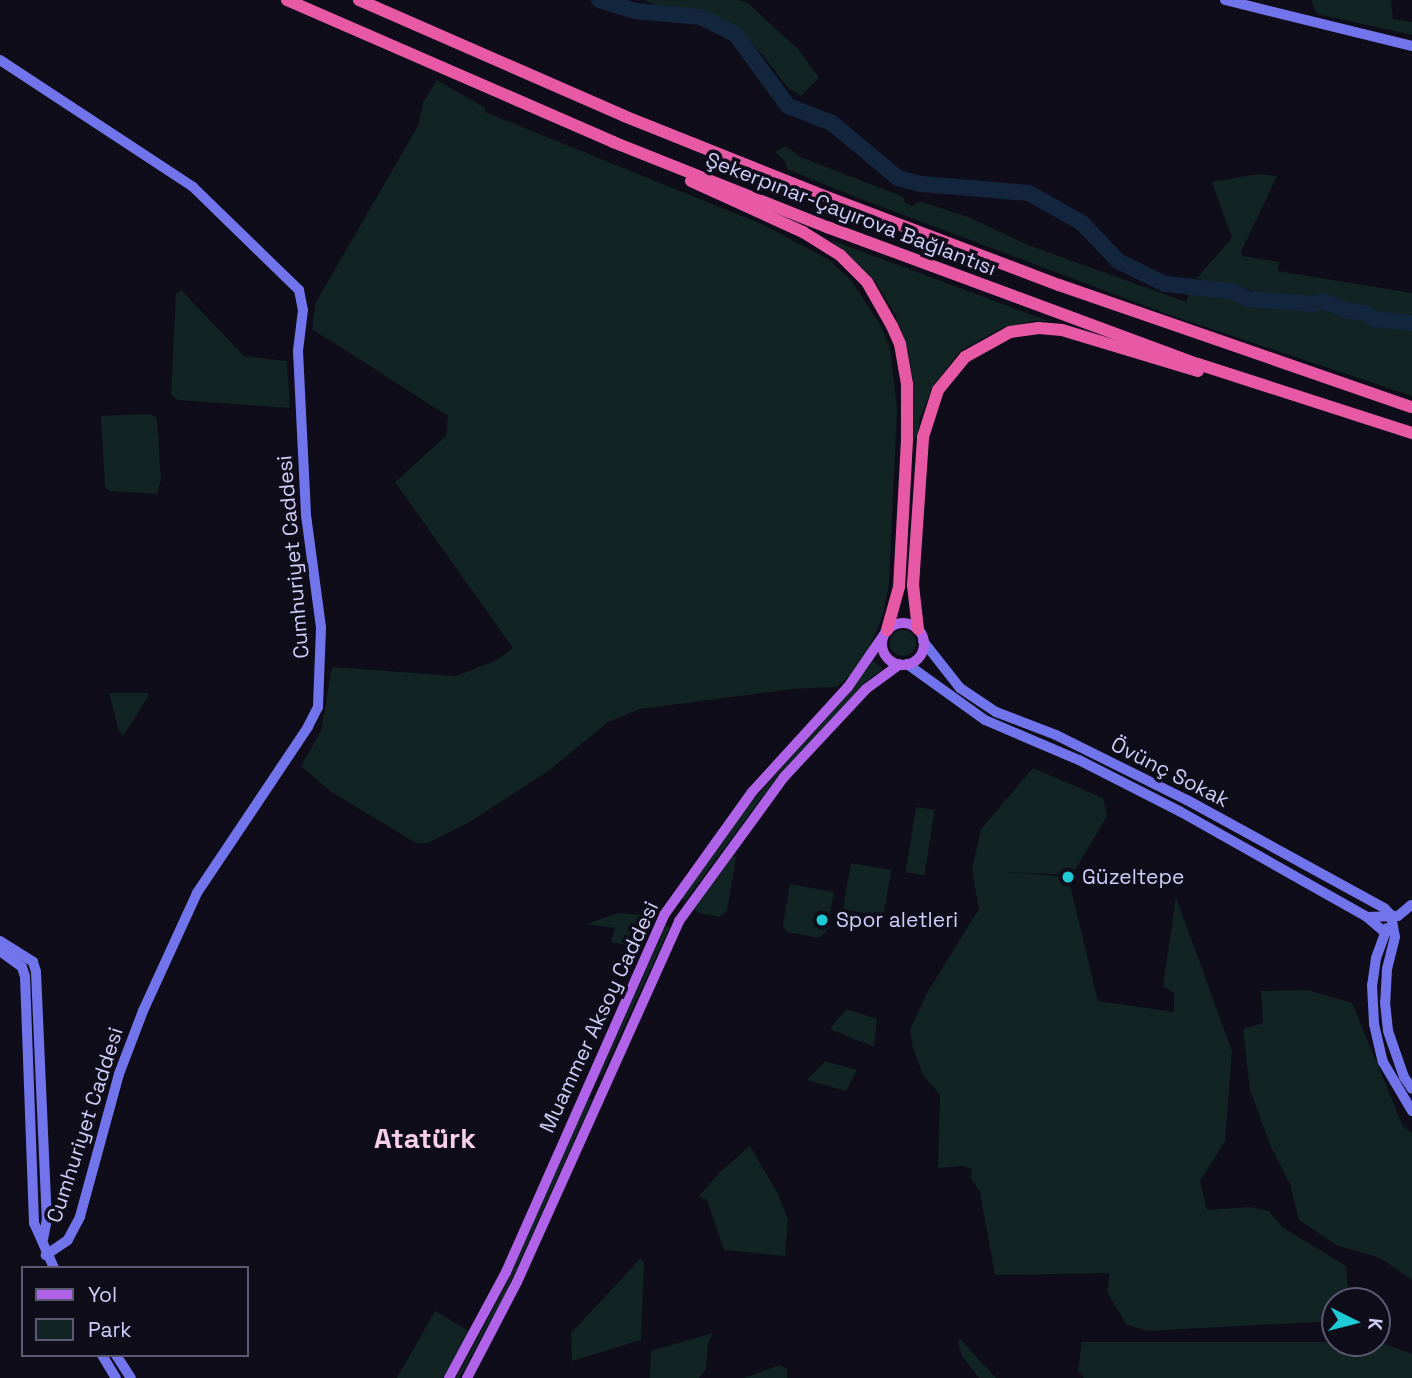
<!DOCTYPE html>
<meta charset="utf-8">
<style>
body{margin:0}
#map{position:relative;width:1412px;height:1378px;overflow:hidden;background:#0f0d1a;font-family:"Space Grotesk",sans-serif}
div>[style]{position:absolute}
.green>*{inset:0;background:#112322;transform-origin:0 0}
.round{border-radius:50%}
.river>*{height:16px;margin:-8px;padding:0 8px;transform-origin:8px;border-radius:8px;background:#13263d}
.secondary>*{height:10px;margin:-5px;padding:0 5px;transform-origin:5px;border-radius:5px;background:#7174eb}
.primary>*{height:10px;margin:-5px;padding:0 5px;transform-origin:5px;border-radius:5px;background:#b063e9}
.primary>.ring{margin:-5px;padding:0;box-sizing:content-box;background:none;border:10px solid #b063e9;border-radius:50%}
.highway>*{height:12px;margin:-6px;padding:0 6px;transform-origin:6px;border-radius:6px;background:#e859a5}
.dots>*{width:19px;height:19px;translate:-50% -50%;box-sizing:border-box;border:4px solid #0f0d1a;border-radius:50%}
span{translate:-50% -50%;white-space:nowrap;text-align:center;line-height:1.15;-webkit-text-stroke:7px #0f0d1a;paint-order:stroke}
.street-label{font-size:21px;color:#d0cdf8}
.poi-label{font-size:21px;color:#d0cdf8}
.left{translate:0 -50%;text-align:left}
.district-label{font-size:28px;color:#f8cfeb;font-weight:700}
.legend{position:absolute;left:21px;top:1266px;width:228px;height:91px;box-sizing:border-box;background:#0f0d1a;border:2px solid #5c5a73;margin:0;padding:9px 12px;list-style:none;font-size:21px;color:#d0cdf8}
.legend li{display:flex;align-items:center;gap:14px;height:35px}
.legend b{width:35px;border:2px solid #5c5a73}
.north{position:absolute;left:1321px;top:1287px;width:70px;height:70px;box-sizing:border-box;background:#0f0d1a;border:2px solid #5c5a73;border-radius:50%;rotate:96deg;font-size:19px;font-weight:700;line-height:28px;text-align:center;color:#d0cdf8}
.north::after{content:'';display:block;margin:auto;width:24px;height:32px;background:#1ecbd4;clip-path:polygon(50% 0,100% 100%,50% 72%,0 100%)}
</style>
<div id="map">
<div class="green">
<i style="clip-path:polygon(644px 0,739px 0,748px 3px,799px 50px,819px 78px,801px 96px,788px 88px,763px 55px,737px 31px,723px 26px,709px 14px,670px 11px)"></i>
<i style="clip-path:polygon(1311px 0,1391px 0,1393px 19px,1412px 22px,1412px 35px,1317px 14px)"></i>
<i style="clip-path:polygon(437px 80px,485px 108px,485px 112px,764px 225px,829px 260px,851px 280px,881px 326px,890px 348px,897px 409px,889px 583px,883px 615px,870px 646px,851px 674px,837px 687px,792px 689px,640px 709px,608px 722px,551px 769px,470px 822px,428px 843px,416px 843px,330px 791px,301px 766px,321px 731px,332px 667px,456px 676px,497px 660px,513px 648px,395px 482px,446px 436px,448px 416px,312px 329px,316px 302px,418px 126px,423px 103px)"></i>
<i style="clip-path:polygon(786px 146px,800px 157px,904px 197px,905px 203px,912px 206px,919px 201px,968px 217px,1028px 245px,1186px 302px,1190px 288px,1203px 290px,1251px 303px,1323px 307px,1372px 323px,1412px 327px,1412px 396px,1167px 314px,853px 196px,787px 169px,785px 161px,775px 152px)"></i>
<i style="clip-path:polygon(1258px 174px,1277px 176px,1241px 252px,1242px 256px,1279px 262px,1278px 271px,1412px 293px,1412px 319px,1378px 313px,1324px 297px,1263px 295px,1237px 285px,1196px 279px,1232px 238px,1212px 182px)"></i>
<i style="clip-path:polygon(831px 240px,1048px 321px,1033px 321px,1002px 328px,960px 351px,932px 388px,920px 419px,917px 438px,914px 437px,913px 381px,908px 350px,895px 314px,874px 280px)"></i>
<i style="clip-path:polygon(181px 290px,244px 356px,287px 361px,290px 408px,178px 400px,171px 395px,176px 293px)"></i>
<i style="clip-path:polygon(149px 414px,157px 418px,161px 480px,157px 494px,110px 491px,105px 487px,101px 416px)"></i>
<i class="round" style="left:890px;top:630px;width:26px;height:26px"></i>
<i style="clip-path:polygon(873px 661px,883px 669px,867px 681px,777px 777px,685px 901px,681px 898px,748px 806px,856px 684px)"></i>
<i style="clip-path:polygon(109px 693px,147px 693px,148px 697px,123px 736px,119px 732px)"></i>
<i style="clip-path:polygon(1033px 768px,1103px 798px,1107px 816px,1072px 875px,1007px 872px,1068px 877px,1098px 1001px,1174px 1012px,1174px 993px,1163px 986px,1176px 897px,1232px 1051px,1225px 1141px,1200px 1181px,1207px 1210px,1250px 1207px,1269px 1211px,1282px 1227px,1346px 1266px,1349px 1301px,1335px 1301px,1335px 1321px,1147px 1331px,1126px 1324px,1107px 1292px,1110px 1273px,995px 1275px,980px 1192px,971px 1178px,972px 1169px,963px 1166px,938px 1168px,940px 1095px,923px 1075px,913px 1048px,910px 1030px,927px 993px,979px 909px,972px 870px,981px 829px)"></i>
<i style="left:916px;top:807px;width:19px;height:66px;rotate:9deg"></i>
<i style="clip-path:polygon(731px 856px,736px 857px,727px 911px,719px 917px,699px 913px,693px 909px)"></i>
<i style="left:851px;top:863px;width:41px;height:47px;rotate:10deg"></i>
<i style="clip-path:polygon(790px 884px,834px 892px,827px 931px,819px 938px,787px 932px,783px 925px)"></i>
<i style="clip-path:polygon(618px 913px,653px 916px,638px 947px,611px 942px,615px 928px,586px 924px)"></i>
<i style="clip-path:polygon(666px 925px,670px 927px,601px 1076px,600px 1074px)"></i>
<i style="clip-path:polygon(1308px 990px,1352px 1003px,1403px 1126px,1412px 1133px,1412px 1280px,1380px 1258px,1336px 1245px,1299px 1220px,1290px 1184px,1271px 1147px,1250px 1090px,1243px 1029px,1263px 1023px,1261px 991px)"></i>
<i style="clip-path:polygon(846px 1009px,877px 1019px,874px 1047px,830px 1029px)"></i>
<i style="clip-path:polygon(825px 1061px,857px 1070px,846px 1091px,807px 1080px)"></i>
<i style="clip-path:polygon(589px 1098px,592px 1100px,506px 1292px,459px 1378px,456px 1378px,503px 1291px)"></i>
<i style="clip-path:polygon(750px 1146px,778px 1194px,788px 1220px,785px 1256px,724px 1250px,707px 1200px,699px 1196px,722px 1170px)"></i>
<i style="clip-path:polygon(640px 1259px,644px 1263px,641px 1340px,572px 1361px,571px 1333px)"></i>
<i style="clip-path:polygon(435px 1311px,469px 1331px,443px 1378px,397px 1378px)"></i>
<i style="clip-path:polygon(713px 1333px,708px 1343px,706px 1369px,699px 1378px,650px 1378px,651px 1351px)"></i>
<i style="clip-path:polygon(960px 1339px,996px 1378px,979px 1378px,962px 1356px,958px 1342px)"></i>
<i style="clip-path:polygon(1082px 1342px,1379px 1342px,1412px 1354px,1412px 1378px,1084px 1378px,1078px 1371px)"></i>
<i style="clip-path:polygon(780px 1365px,787px 1369px,787px 1378px,744px 1378px)"></i>
</div>
<div class="river">
<i style="left:599px;top:0;width:39px;rotate:17deg"></i>
<i style="left:636px;top:11px;width:65px;rotate:5.3deg"></i>
<i style="left:701px;top:17px;width:39px;rotate:27deg"></i>
<i style="left:736px;top:35px;width:88px;rotate:53.8deg"></i>
<i style="left:788px;top:106px;width:47px;rotate:21.1deg"></i>
<i style="left:832px;top:123px;width:86px;rotate:39.8deg"></i>
<i style="left:898px;top:178px;width:24px;rotate:15deg"></i>
<i style="left:921px;top:184px;width:108px;rotate:4.8deg"></i>
<i style="left:1029px;top:193px;width:61px;rotate:29.5deg"></i>
<i style="left:1082px;top:223px;width:52px;rotate:46.5deg"></i>
<i style="left:1118px;top:261px;width:52px;rotate:26.1deg"></i>
<i style="left:1165px;top:284px;width:66px;rotate:6.1deg"></i>
<i style="left:1231px;top:291px;width:19px;rotate:25deg"></i>
<i style="left:1248px;top:299px;width:64px;rotate:4.5deg"></i>
<i style="left:1312px;top:304px;width:11px;rotate:-15deg"></i>
<i style="left:1323px;top:301px;width:27px;rotate:22deg"></i>
<i style="left:1348px;top:311px;width:17px;rotate:7deg"></i>
<i style="left:1365px;top:313px;width:11px;rotate:34deg"></i>
<i style="left:1374px;top:319px;width:38px;rotate:6deg"></i>
</div>
<div class="secondary">
<i style="left:1225px;top:0;width:193px;rotate:13.8deg"></i>
<i style="left:0;top:60px;width:231px;rotate:33.3deg"></i>
<i style="left:193px;top:187px;width:148px;rotate:44.2deg"></i>
<i style="left:299px;top:290px;width:20px;rotate:79deg"></i>
<i style="left:303px;top:310px;width:41px;rotate:97deg"></i>
<i style="left:298px;top:351px;width:164px;rotate:87.2deg"></i>
<i style="left:306px;top:515px;width:114px;rotate:82.4deg"></i>
<i style="left:321px;top:628px;width:79px;rotate:92.2deg"></i>
<i style="left:318px;top:707px;width:22px;rotate:117deg"></i>
<i style="left:308px;top:727px;width:200px;rotate:123.8deg"></i>
<i style="left:197px;top:893px;width:130px;rotate:114.6deg"></i>
<i style="left:143px;top:1011px;width:67px;rotate:110.9deg"></i>
<i style="left:119px;top:1074px;width:148px;rotate:105.3deg"></i>
<i style="left:80px;top:1217px;width:26px;rotate:118deg"></i>
<i style="left:68px;top:1240px;width:27px;rotate:146deg"></i>
<i style="left:923px;top:641px;width:60px;rotate:51.8deg"></i>
<i style="left:960px;top:688px;width:43px;rotate:33.7deg"></i>
<i style="left:996px;top:712px;width:64px;rotate:21deg"></i>
<i style="left:1056px;top:735px;width:146px;rotate:26.4deg"></i>
<i style="left:1187px;top:800px;width:225px;rotate:28.7deg"></i>
<i style="left:1384px;top:908px;width:10px;rotate:45deg"></i>
<i style="left:1391px;top:915px;width:22px;rotate:80deg"></i>
<i style="left:1395px;top:937px;width:33px;rotate:104deg"></i>
<i style="left:1387px;top:969px;width:33px;rotate:93deg"></i>
<i style="left:1385px;top:1002px;width:29px;rotate:84deg"></i>
<i style="left:1388px;top:1031px;width:49px;rotate:70.8deg"></i>
<i style="left:1404px;top:1077px;width:14px;rotate:56deg"></i>
<i style="left:907px;top:664px;width:96px;rotate:35.7deg"></i>
<i style="left:985px;top:720px;width:102px;rotate:23.1deg"></i>
<i style="left:1079px;top:760px;width:114px;rotate:27deg"></i>
<i style="left:1181px;top:812px;width:214px;rotate:29.4deg"></i>
<i style="left:1367px;top:917px;width:23px;rotate:41deg"></i>
<i style="left:1367px;top:917px;width:31px;rotate:-2deg"></i>
<i style="left:1398px;top:916px;width:17px;rotate:-40deg"></i>
<i style="left:1387px;top:928px;width:32px;rotate:110deg"></i>
<i style="left:1376px;top:958px;width:27px;rotate:98deg"></i>
<i style="left:1372px;top:985px;width:39px;rotate:87deg"></i>
<i style="left:1374px;top:1024px;width:39px;rotate:77deg"></i>
<i style="left:1383px;top:1062px;width:57px;rotate:59.4deg"></i>
<i style="left:0;top:941px;width:39px;rotate:32deg"></i>
<i style="left:33px;top:962px;width:10px;rotate:73deg"></i>
<i style="left:36px;top:972px;width:247px;rotate:87.5deg"></i>
<i style="left:47px;top:1219px;width:20px;rotate:101deg"></i>
<i style="left:0;top:951px;width:27px;rotate:36deg"></i>
<i style="left:22px;top:967px;width:10px;rotate:73deg"></i>
<i style="left:25px;top:977px;width:246px;rotate:87.9deg"></i>
<i style="left:34px;top:1223px;width:49px;rotate:66deg"></i>
<i style="left:102px;top:1355px;width:27px;rotate:59deg"></i>
<i style="left:116px;top:1355px;width:27px;rotate:57deg"></i>
</div>
<div class="primary">
<i class="ring" style="left:882px;top:623px;width:32px;height:32px"></i>
<i style="left:449px;top:1378px;width:120px;rotate:-61.7deg"></i>
<i style="left:506px;top:1272px;width:390px;rotate:-66.1deg"></i>
<i style="left:664px;top:915px;width:151px;rotate:-54.4deg"></i>
<i style="left:752px;top:792px;width:142px;rotate:-47.6deg"></i>
<i style="left:848px;top:687px;width:62px;rotate:-55.5deg"></i>
<i style="left:467px;top:1378px;width:108px;rotate:-62.5deg"></i>
<i style="left:517px;top:1282px;width:396px;rotate:-65.8deg"></i>
<i style="left:679px;top:921px;width:178px;rotate:-53.9deg"></i>
<i style="left:784px;top:777px;width:120px;rotate:-47deg"></i>
<i style="left:866px;top:689px;width:42px;rotate:-36.3deg"></i>
</div>
<div class="highway">
<i style="left:287px;top:0;width:356px;rotate:23.5deg"></i>
<i style="left:613px;top:142px;width:230px;rotate:21.7deg"></i>
<i style="left:827px;top:227px;width:395px;rotate:20.3deg"></i>
<i style="left:1198px;top:364px;width:225px;rotate:17.9deg"></i>
<i style="left:359px;top:0;width:289px;rotate:23.6deg"></i>
<i style="left:624px;top:116px;width:205px;rotate:21.8deg"></i>
<i style="left:814px;top:192px;width:262px;rotate:20.8deg"></i>
<i style="left:1059px;top:285px;width:373px;rotate:19.1deg"></i>
<i style="left:691px;top:181px;width:123px;rotate:24.5deg"></i>
<i style="left:803px;top:232px;width:44px;rotate:31.9deg"></i>
<i style="left:840px;top:255px;width:38px;rotate:45deg"></i>
<i style="left:867px;top:282px;width:51px;rotate:60.4deg"></i>
<i style="left:892px;top:326px;width:20px;rotate:66deg"></i>
<i style="left:900px;top:344px;width:41px;rotate:80.1deg"></i>
<i style="left:907px;top:384px;width:56px;rotate:90deg"></i>
<i style="left:907px;top:440px;width:147px;rotate:93.1deg"></i>
<i style="left:899px;top:587px;width:45px;rotate:105.6deg"></i>
<i style="left:918px;top:629px;width:44px;rotate:-96.5deg"></i>
<i style="left:913px;top:585px;width:148px;rotate:-86.1deg"></i>
<i style="left:923px;top:437px;width:49px;rotate:-72.3deg"></i>
<i style="left:938px;top:390px;width:43px;rotate:-50.7deg"></i>
<i style="left:965px;top:357px;width:51px;rotate:-29.1deg"></i>
<i style="left:1010px;top:332px;width:29px;rotate:-8deg"></i>
<i style="left:1039px;top:328px;width:23px;rotate:5deg"></i>
<i style="left:1062px;top:330px;width:142px;rotate:16.8deg"></i>
</div>
<div class="dots">
<i style="left:1068px;top:877px;background:#1ecbd4"></i>
<i style="left:822px;top:920px;background:#1ecbd4"></i>
</div>
<div class="street-label">
<span style="left:851px;top:214px;rotate:21deg">Şekerpınar-Çayırova Bağlantısı</span>
<span style="left:293px;top:557px;rotate:-95deg">Cumhuriyet Caddesi</span>
<span style="left:1170px;top:772px;rotate:27deg">Övünç Sokak</span>
<span style="left:599px;top:1017px;rotate:-65deg">Muammer Aksoy Caddesi</span>
<span style="left:85px;top:1125px;rotate:-72deg">Cumhuriyet Caddesi</span>
</div>
<div class="poi-label">
<span class="left" style="left:1082px;top:877px">Güzeltepe</span>
<span class="left" style="left:836px;top:920px">Spor aletleri</span>
</div>
<div class="district-label">
<span style="left:425px;top:1138px">Atatürk</span>
</div>
<ul class="legend">
<li><b style="height:9px;background:#b063e9"></b>Yol</li>
<li><b style="height:19px;background:#112322"></b>Park</li>
</ul>
<div class="north">K</div>
</div>
